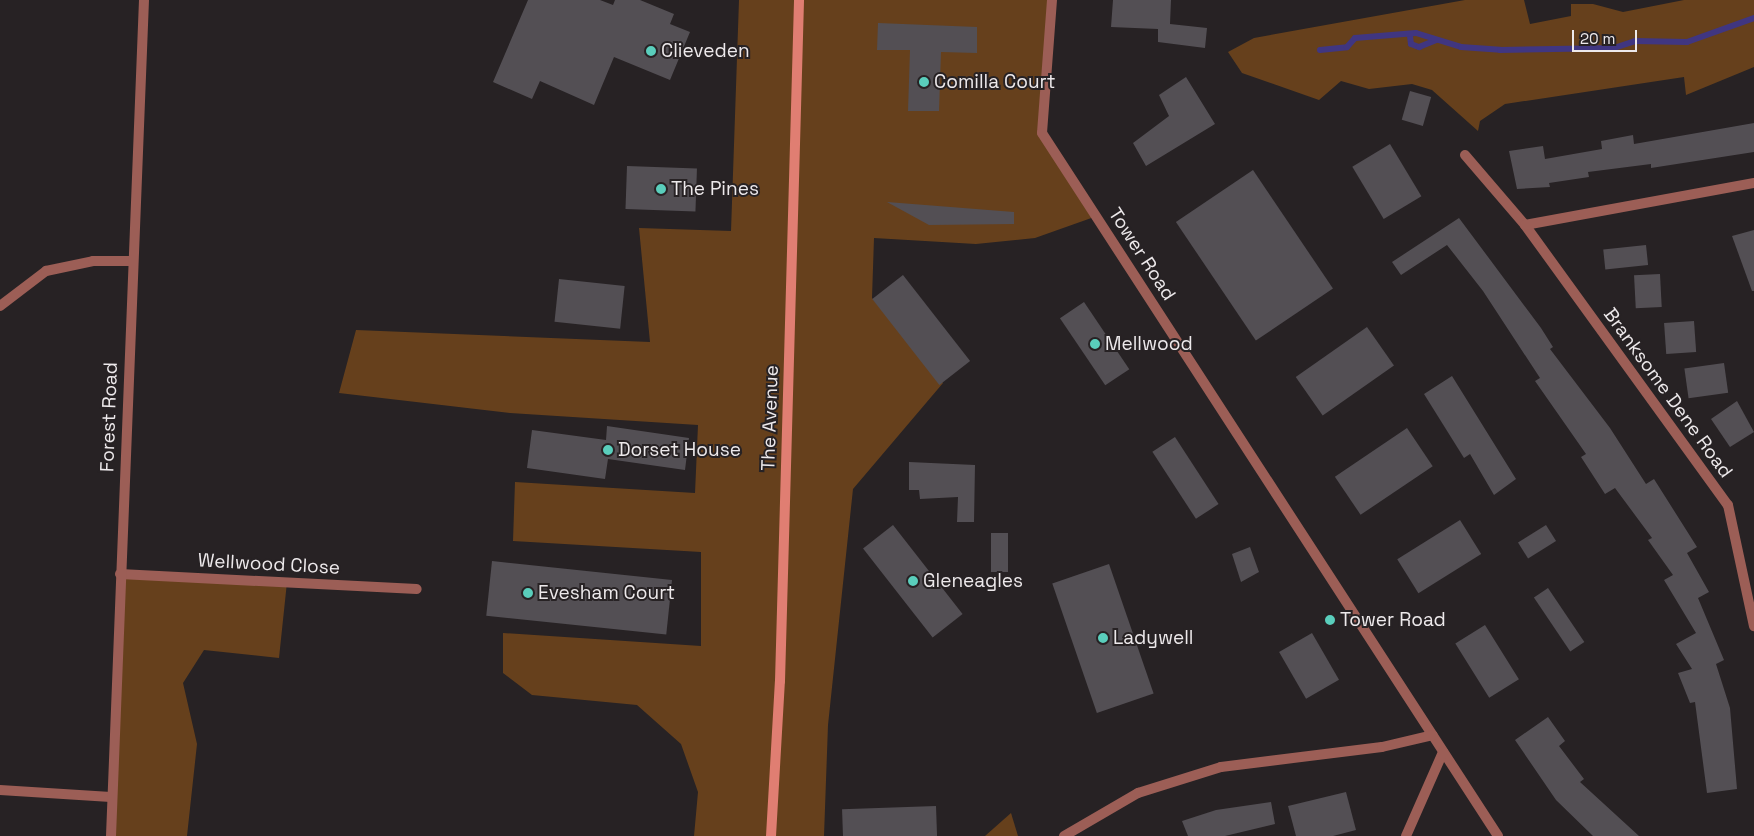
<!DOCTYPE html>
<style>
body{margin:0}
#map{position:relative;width:1754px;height:836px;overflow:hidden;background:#272224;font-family:"Space Grotesk",sans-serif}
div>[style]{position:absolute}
.forest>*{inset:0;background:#66401c}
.stream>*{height:6px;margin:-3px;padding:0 3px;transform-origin:3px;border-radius:3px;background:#403681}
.building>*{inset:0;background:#534f54;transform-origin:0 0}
.street>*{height:10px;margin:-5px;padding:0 5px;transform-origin:5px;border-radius:5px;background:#9c5e56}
.secondary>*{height:10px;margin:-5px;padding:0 5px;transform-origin:5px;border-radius:5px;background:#e07e72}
.dots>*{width:14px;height:14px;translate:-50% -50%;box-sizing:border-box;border:2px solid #272224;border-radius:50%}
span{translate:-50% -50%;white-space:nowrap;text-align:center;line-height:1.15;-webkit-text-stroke:4px #272224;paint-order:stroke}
.poi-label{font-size:19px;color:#ede9eb}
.left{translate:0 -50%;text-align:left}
.street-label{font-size:19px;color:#ede9eb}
.scale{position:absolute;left:1572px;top:30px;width:65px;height:22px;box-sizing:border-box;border:2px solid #ede9eb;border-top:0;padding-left:6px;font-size:15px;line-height:18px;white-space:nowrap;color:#ede9eb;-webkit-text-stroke:4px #272224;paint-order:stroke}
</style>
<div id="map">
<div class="forest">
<i style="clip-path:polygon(739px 0,1052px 0,1042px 133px,1097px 216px,1035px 238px,976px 244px,874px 238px,872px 298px,943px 383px,853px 489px,828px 725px,824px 836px,694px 836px,698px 792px,681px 744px,637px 705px,532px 695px,503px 673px,503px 633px,701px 646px,701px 552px,513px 541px,515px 482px,695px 493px,698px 425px,510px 413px,339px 393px,356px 330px,650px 342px,639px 228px,731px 231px)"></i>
<i style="clip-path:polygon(1465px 0,1524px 0,1530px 24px,1571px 16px,1571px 4px,1593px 4px,1623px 12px,1684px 0,1754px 0,1754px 67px,1686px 95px,1684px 77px,1505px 104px,1480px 121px,1478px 131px,1432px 90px,1412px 84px,1369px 89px,1341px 81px,1319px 100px,1242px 73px,1228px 52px,1254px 38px)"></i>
<i style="clip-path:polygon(120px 574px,287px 582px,279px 658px,204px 650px,183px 683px,197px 744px,187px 836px,111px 836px)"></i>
<i style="clip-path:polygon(1011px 813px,1018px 836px,985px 836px)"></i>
</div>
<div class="stream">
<i style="left:1410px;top:36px;width:8px;rotate:83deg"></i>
<i style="left:1411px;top:44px;width:9px;rotate:21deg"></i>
<i style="left:1419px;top:47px;width:18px;rotate:-22deg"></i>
<i style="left:1320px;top:50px;width:27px;rotate:-6deg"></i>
<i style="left:1347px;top:47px;width:12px;rotate:-48deg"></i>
<i style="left:1355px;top:38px;width:61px;rotate:-4.7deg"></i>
<i style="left:1416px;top:33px;width:47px;rotate:17.3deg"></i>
<i style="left:1461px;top:47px;width:39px;rotate:4deg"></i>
<i style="left:1500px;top:50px;width:114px;rotate:-1deg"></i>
<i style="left:1614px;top:48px;width:22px;rotate:-18deg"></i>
<i style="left:1635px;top:41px;width:52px;rotate:1.1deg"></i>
<i style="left:1687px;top:42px;width:71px;rotate:-19.7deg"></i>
</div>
<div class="building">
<i style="clip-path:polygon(528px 0,600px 0,613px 5px,615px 0,640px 0,674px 14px,670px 24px,690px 32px,670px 80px,614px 57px,594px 105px,540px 81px,532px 99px,493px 82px)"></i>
<i style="clip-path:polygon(1113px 0,1171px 0,1170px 24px,1207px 28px,1205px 48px,1158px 42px,1158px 29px,1111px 27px)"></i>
<i style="clip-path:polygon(878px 23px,977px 27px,977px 53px,941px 52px,939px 111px,908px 111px,910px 50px,877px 50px)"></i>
<i style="clip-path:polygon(1186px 77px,1215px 124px,1146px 166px,1133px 143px,1169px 116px,1159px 95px)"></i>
<i style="left:1410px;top:91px;width:22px;height:30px;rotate:16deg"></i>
<i style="clip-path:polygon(1754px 123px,1754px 152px,1651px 168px,1651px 164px,1588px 172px,1589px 177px,1549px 183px,1550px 187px,1517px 189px,1509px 151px,1543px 146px,1545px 159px,1602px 149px,1601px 141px,1633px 135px,1634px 144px)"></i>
<i style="left:1390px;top:144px;width:61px;height:44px;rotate:59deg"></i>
<i style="left:627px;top:166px;width:70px;height:43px;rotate:2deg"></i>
<i style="left:1253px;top:170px;width:143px;height:93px;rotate:56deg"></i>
<i style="clip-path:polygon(887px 202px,1014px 212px,1014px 224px,929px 225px)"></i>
<i style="clip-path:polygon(1459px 218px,1541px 328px,1553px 347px,1550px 349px,1610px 428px,1646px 484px,1654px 479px,1697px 547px,1687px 553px,1709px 592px,1698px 598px,1724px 660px,1716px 664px,1730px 708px,1737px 789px,1707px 793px,1695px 702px,1690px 703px,1678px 673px,1692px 669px,1676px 644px,1696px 633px,1664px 580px,1673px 575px,1648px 540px,1652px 538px,1615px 488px,1605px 494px,1581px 457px,1586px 454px,1535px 381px,1540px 378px,1483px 291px,1447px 245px,1401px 275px,1392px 262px)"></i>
<i style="clip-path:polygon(1754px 230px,1754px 291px,1752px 291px,1732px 236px)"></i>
<i style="left:1646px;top:245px;width:20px;height:43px;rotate:84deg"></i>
<i style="left:1660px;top:274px;width:33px;height:26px;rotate:87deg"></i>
<i style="left:903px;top:275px;width:109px;height:39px;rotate:52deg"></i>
<i style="left:559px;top:279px;width:66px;height:43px;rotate:6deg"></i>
<i style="left:1084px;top:302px;width:81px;height:29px;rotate:56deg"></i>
<i style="left:1694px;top:321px;width:31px;height:30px;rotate:86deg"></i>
<i style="left:1367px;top:327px;width:47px;height:87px;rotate:55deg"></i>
<i style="left:1724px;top:363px;width:30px;height:40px;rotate:82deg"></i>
<i style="clip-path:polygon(1452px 376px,1516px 479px,1494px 495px,1470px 454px,1464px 458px,1424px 394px)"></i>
<i style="clip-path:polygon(1737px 401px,1754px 432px,1730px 447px,1711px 419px)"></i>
<i style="clip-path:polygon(607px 426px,689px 438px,685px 470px,608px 459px,605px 479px,527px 468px,532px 430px,606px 440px)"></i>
<i style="left:1407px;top:428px;width:46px;height:87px;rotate:56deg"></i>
<i style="left:1175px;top:437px;width:80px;height:27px;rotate:57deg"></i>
<i style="clip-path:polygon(909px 462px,975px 465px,974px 522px,957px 522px,958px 497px,920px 499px,919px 490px,909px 490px)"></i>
<i style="left:1460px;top:520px;width:40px;height:74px;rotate:58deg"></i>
<i style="left:893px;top:525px;width:113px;height:38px;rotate:52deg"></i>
<i style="left:1546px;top:525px;width:19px;height:33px;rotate:58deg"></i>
<i style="left:991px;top:533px;width:17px;height:39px"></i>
<i style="clip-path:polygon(1250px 547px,1259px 572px,1241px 582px,1232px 554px)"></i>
<i style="left:492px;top:561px;width:181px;height:55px;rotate:6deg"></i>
<i style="left:1109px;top:564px;width:137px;height:60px;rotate:71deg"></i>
<i style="left:1548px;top:588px;width:65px;height:17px;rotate:56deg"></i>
<i style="left:1485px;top:625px;width:64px;height:35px;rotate:58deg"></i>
<i style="left:1312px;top:633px;width:54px;height:38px;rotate:60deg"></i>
<i style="clip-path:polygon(1548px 717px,1565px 741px,1559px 746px,1584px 779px,1580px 782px,1639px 836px,1593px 836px,1556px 800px,1515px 740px)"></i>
<i style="clip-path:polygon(1346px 792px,1356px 830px,1333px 836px,1296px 836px,1288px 806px)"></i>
<i style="clip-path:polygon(1271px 802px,1275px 824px,1225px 836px,1188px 836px,1182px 821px,1216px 810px)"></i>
<i style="left:936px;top:806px;width:30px;height:94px;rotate:88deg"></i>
</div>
<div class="street">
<i style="left:1052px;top:0;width:133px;rotate:94.3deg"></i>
<i style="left:1042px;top:133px;width:838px;rotate:57.03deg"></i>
<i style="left:1465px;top:155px;width:92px;rotate:49.4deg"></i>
<i style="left:1525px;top:225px;width:346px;rotate:54.1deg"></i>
<i style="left:1728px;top:505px;width:124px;rotate:77.9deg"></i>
<i style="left:1525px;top:225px;width:233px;rotate:-10.4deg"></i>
<i style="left:0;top:306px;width:58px;rotate:-37.3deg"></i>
<i style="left:46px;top:271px;width:48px;rotate:-12deg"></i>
<i style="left:93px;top:261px;width:40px"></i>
<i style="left:120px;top:574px;width:297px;rotate:2.9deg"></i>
<i style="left:0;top:790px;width:111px;rotate:3.6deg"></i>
<i style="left:111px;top:836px;width:837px;rotate:-87.74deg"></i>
<i style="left:1064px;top:836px;width:86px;rotate:-30.2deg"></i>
<i style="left:1138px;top:793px;width:87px;rotate:-17.4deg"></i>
<i style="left:1221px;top:767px;width:162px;rotate:-7.1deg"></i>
<i style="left:1382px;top:747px;width:52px;rotate:-13.2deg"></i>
<i style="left:1406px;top:836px;width:92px;rotate:-66.2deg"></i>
</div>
<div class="secondary">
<i style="left:771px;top:836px;width:155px;rotate:-86.7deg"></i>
<i style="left:780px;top:681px;width:681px;rotate:-88.4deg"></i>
</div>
<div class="dots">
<i style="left:651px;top:51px;background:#5acebc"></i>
<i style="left:924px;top:82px;background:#5acebc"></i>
<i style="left:661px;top:189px;background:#5acebc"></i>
<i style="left:1095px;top:344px;background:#5acebc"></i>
<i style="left:608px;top:450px;background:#5acebc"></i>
<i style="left:913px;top:581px;background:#5acebc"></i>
<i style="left:528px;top:593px;background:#5acebc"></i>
<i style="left:1330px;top:620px;background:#5acebc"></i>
<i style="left:1103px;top:638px;background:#5acebc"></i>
</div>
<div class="poi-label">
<span class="left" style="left:661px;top:51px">Clieveden</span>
<span class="left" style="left:934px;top:82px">Comilla Court</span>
<span class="left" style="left:671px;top:189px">The Pines</span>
<span class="left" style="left:1105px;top:344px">Mellwood</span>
<span class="left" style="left:618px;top:450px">Dorset House</span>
<span class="left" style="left:923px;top:581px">Gleneagles</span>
<span class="left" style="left:538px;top:593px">Evesham Court</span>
<span class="left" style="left:1340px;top:620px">Tower Road</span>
<span class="left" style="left:1113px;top:638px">Ladywell</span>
</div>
<div class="street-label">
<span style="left:1142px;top:254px;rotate:57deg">Tower Road</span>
<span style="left:1668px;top:393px;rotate:54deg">Branksome Dene Road</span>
<span style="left:109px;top:417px;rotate:-88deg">Forest Road</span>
<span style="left:770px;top:418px;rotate:-88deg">The Avenue</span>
<span style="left:269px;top:564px;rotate:3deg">Wellwood Close</span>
</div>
<div class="scale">20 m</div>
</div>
